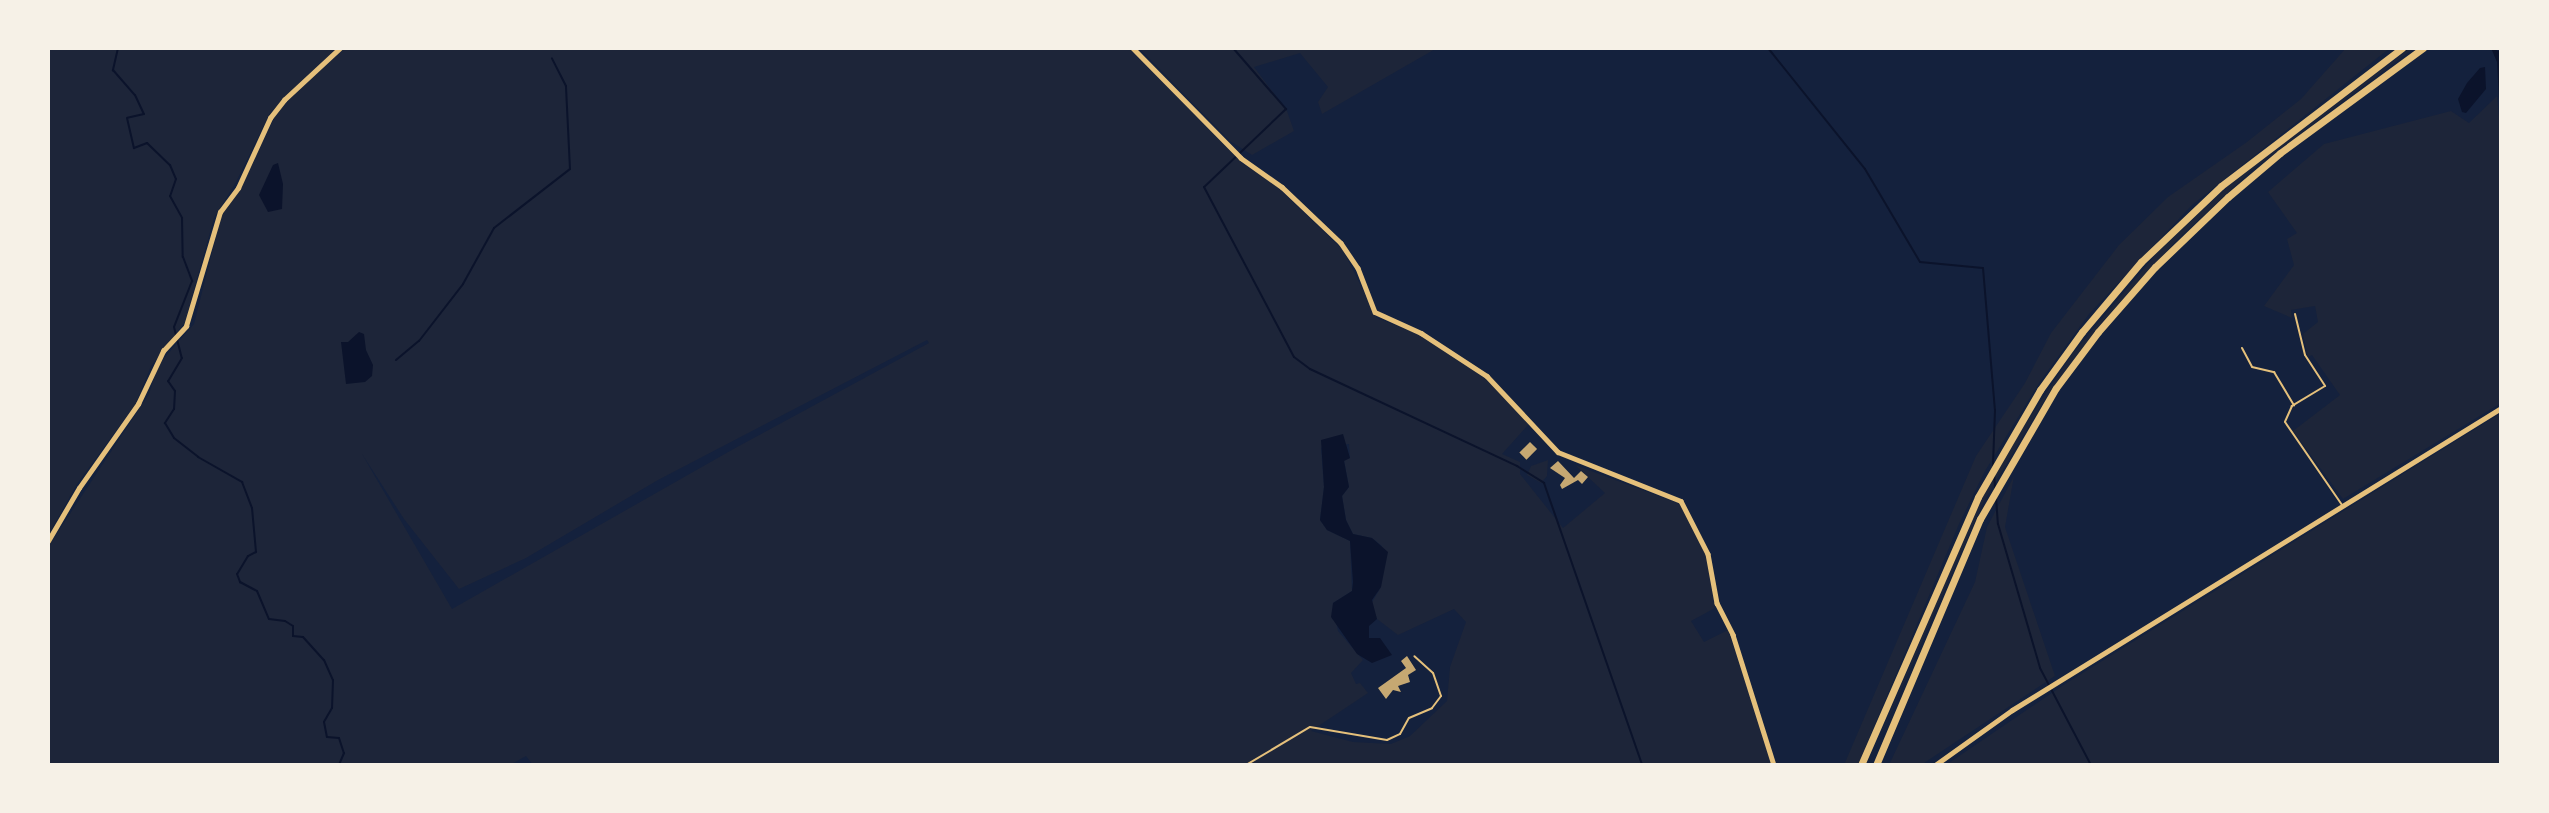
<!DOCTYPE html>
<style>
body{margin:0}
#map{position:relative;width:2549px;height:813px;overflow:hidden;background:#14213d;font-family:"PT Sans",sans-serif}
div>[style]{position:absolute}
.green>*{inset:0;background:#1d2539}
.water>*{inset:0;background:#0b132b}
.stream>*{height:2px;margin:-1px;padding:0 1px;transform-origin:1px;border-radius:1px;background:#0b132b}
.building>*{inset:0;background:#c6a872;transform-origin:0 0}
.service>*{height:2px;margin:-1px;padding:0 1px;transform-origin:1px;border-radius:1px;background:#e5c07b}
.minor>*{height:4.5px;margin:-2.25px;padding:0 2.25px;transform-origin:2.25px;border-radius:2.25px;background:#e5c07b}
.tertiary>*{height:5px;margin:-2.5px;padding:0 2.5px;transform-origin:2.5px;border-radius:2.5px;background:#e5c07b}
.trunk>*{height:7px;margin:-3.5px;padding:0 3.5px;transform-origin:3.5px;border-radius:3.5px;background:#e5c07b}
span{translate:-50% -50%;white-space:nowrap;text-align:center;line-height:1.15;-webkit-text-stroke:4.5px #f6f1e7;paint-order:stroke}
.frame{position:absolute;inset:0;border:50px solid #f6f1e7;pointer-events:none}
</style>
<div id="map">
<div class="green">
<i style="clip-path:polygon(48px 48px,337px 48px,270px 113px,236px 182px,214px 218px,185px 322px,151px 366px,135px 405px,77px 484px,48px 536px)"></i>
<i style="clip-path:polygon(evenodd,344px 48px,1130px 48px,1243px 164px,1273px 183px,1343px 250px,1377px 318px,1418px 334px,1491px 382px,1529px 424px,1502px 454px,1520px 462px,1520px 474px,1563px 528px,1605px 493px,1575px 465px,1680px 504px,1706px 555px,1715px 608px,1691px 621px,1704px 642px,1728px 630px,1773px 765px,533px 765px,526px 756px,510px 765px,48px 765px,48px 547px,149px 394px,158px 365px,194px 324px,222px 213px,241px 188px,278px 110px,344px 48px,927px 340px,929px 343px,737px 447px,452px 609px,362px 454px,404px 519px,459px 589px,526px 558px,658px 480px,927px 340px,344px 48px,1349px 444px,1350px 458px,1344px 460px,1349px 487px,1342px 496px,1346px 520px,1353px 534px,1372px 538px,1382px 546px,1381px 587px,1371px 604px,1377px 619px,1398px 635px,1454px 609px,1466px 622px,1450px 667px,1447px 701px,1410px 736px,1391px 744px,1353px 742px,1311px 731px,1368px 693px,1360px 683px,1356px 684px,1351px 673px,1363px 660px,1338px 631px,1333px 603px,1352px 591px,1350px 541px,1327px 530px,1320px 520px,1324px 487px,1321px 448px,1349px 444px)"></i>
<i style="clip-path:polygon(1139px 48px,1437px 48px,1322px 114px,1318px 102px,1328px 87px,1300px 53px,1254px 67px,1287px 111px,1294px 131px,1252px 155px,1230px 141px)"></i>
<i style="clip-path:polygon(2346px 48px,2390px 48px,2192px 205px,2089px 314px,2039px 383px,1985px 471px,1959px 524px,1858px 765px,1844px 765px,1976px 456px,2025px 383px,2051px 333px,2119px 245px,2168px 197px,2247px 142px,2301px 99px)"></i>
<i style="clip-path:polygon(2410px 48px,2414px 48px,2251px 171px,2176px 241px,2103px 321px,2049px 393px,1983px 503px,1868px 765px,1972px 518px,2005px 455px,2072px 354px,2157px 253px,2227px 187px)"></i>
<i style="clip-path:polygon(2497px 96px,2501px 137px,2501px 403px,2343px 499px,2293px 431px,2340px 395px,2312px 355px,2308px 357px,2303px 334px,2318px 322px,2315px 306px,2291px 310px,2292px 318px,2264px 306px,2294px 265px,2287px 239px,2297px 233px,2268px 192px,2324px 144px,2451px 111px,2469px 123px)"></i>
<i style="clip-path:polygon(2501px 413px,2501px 765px,1946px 765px,2065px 684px)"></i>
<i style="clip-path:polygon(1548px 460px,1547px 476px,1541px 483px,1527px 475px,1531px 466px)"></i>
<i style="clip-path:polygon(2014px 476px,2005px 527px,2055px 676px,1921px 765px,1889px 765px,1975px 582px,1987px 527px)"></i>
</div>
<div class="water">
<i style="clip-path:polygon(2491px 48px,2501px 52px,2501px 137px,2497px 62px)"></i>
<i style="clip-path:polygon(2485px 67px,2486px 89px,2466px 113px,2462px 112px,2458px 99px,2467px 83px,2480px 68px)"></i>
<i style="clip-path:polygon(278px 163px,283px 184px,282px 209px,268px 212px,259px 195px,273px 165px)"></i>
<i style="clip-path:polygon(359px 332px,364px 334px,366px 350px,373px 365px,372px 376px,365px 382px,346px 384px,341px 342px,348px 342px)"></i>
<i style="clip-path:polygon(1343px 434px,1350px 458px,1344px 461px,1349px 487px,1342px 496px,1346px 520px,1353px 534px,1372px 538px,1388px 552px,1381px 587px,1372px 600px,1377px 619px,1369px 626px,1369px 638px,1380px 638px,1392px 655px,1372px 663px,1357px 654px,1331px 617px,1333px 603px,1352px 591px,1353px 582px,1350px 541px,1327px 530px,1320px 520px,1324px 487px,1321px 440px)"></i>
</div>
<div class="stream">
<i style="left:100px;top:48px;width:7px"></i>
<i style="left:118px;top:48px;width:23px;rotate:103deg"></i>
<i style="left:113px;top:70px;width:33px;rotate:49deg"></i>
<i style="left:135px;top:95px;width:21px;rotate:65deg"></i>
<i style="left:144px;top:114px;width:17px;rotate:167deg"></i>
<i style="left:127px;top:118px;width:31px;rotate:77deg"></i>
<i style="left:134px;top:148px;width:14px;rotate:-21deg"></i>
<i style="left:147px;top:143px;width:32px;rotate:44deg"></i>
<i style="left:170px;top:165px;width:15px;rotate:67deg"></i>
<i style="left:176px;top:179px;width:18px;rotate:109deg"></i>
<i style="left:170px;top:196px;width:25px;rotate:61deg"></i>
<i style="left:182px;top:218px;width:39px;rotate:89deg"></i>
<i style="left:183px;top:257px;width:26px;rotate:69deg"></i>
<i style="left:192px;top:281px;width:49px;rotate:111.4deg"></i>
<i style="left:174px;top:327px;width:32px;rotate:76deg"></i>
<i style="left:182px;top:358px;width:27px;rotate:121deg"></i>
<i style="left:168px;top:381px;width:12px;rotate:55deg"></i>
<i style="left:175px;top:391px;width:18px;rotate:93deg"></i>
<i style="left:174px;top:409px;width:17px;rotate:123deg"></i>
<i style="left:165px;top:423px;width:17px;rotate:59deg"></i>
<i style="left:174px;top:438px;width:31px;rotate:38deg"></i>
<i style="left:198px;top:457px;width:51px;rotate:29.6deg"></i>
<i style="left:242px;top:482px;width:28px;rotate:69deg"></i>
<i style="left:252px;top:508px;width:44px;rotate:84.8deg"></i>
<i style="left:256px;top:552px;width:9px;rotate:153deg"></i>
<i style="left:248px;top:556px;width:21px;rotate:121deg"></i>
<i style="left:237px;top:574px;width:9px;rotate:69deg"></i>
<i style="left:240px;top:582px;width:19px;rotate:28deg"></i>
<i style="left:257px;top:591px;width:30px;rotate:67deg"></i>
<i style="left:269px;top:619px;width:16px;rotate:7deg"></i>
<i style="left:285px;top:621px;width:9px;rotate:32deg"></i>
<i style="left:293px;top:626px;width:10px;rotate:90deg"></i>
<i style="left:293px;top:636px;width:10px;rotate:6deg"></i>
<i style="left:303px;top:637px;width:31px;rotate:48deg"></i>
<i style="left:324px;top:660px;width:22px;rotate:66deg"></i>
<i style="left:333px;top:680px;width:28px;rotate:92deg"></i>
<i style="left:332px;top:708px;width:16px;rotate:120deg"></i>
<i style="left:324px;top:722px;width:15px;rotate:79deg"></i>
<i style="left:327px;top:737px;width:12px;rotate:5deg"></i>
<i style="left:339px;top:738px;width:16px;rotate:72deg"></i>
<i style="left:344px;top:753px;width:13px;rotate:113deg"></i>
<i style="left:1233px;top:48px;width:81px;rotate:49deg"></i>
<i style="left:1286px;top:109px;width:113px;rotate:136.4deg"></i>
<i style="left:1204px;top:187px;width:192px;rotate:62.1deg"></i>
<i style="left:1294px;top:357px;width:20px;rotate:37deg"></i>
<i style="left:1310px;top:369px;width:229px;rotate:25.1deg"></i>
<i style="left:1517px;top:466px;width:32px;rotate:32deg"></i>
<i style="left:1544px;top:483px;width:299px;rotate:70.8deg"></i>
<i style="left:1768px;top:48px;width:155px;rotate:51.3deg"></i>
<i style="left:1865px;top:169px;width:108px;rotate:59.4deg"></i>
<i style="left:1920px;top:262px;width:63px;rotate:5.4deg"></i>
<i style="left:1983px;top:268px;width:143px;rotate:85.2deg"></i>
<i style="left:1995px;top:410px;width:55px;rotate:92.1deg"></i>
<i style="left:396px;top:360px;width:30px;rotate:-40deg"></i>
<i style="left:419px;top:341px;width:72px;rotate:-52.3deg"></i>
<i style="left:463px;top:284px;width:64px;rotate:-61deg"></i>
<i style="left:494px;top:228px;width:96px;rotate:-37.8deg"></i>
<i style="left:570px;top:169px;width:83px;rotate:-92.8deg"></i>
<i style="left:566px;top:86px;width:31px;rotate:-117deg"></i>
<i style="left:1994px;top:473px;width:15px;rotate:86deg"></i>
<i style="left:1996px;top:497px;width:27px;rotate:86deg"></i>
<i style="left:1998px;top:524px;width:150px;rotate:73.7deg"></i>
<i style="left:2040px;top:668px;width:110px;rotate:62.3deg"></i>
</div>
<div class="building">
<i style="left:1530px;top:442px;width:10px;height:15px;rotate:45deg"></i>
<i style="clip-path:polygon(1558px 461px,1574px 478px,1581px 471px,1588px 477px,1582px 484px,1578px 480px,1562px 489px,1560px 485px,1565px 478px,1550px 468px)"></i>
<i style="clip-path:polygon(1407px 656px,1416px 670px,1408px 675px,1410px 682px,1398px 686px,1401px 692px,1393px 690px,1386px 699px,1378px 688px,1406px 668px,1401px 661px)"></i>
</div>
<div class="service">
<i style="left:2295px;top:314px;width:42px;rotate:76.3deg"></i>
<i style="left:2305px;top:355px;width:37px;rotate:57deg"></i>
<i style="left:2325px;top:386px;width:39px;rotate:149deg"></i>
<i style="left:2292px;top:406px;width:17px;rotate:114deg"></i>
<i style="left:2285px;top:422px;width:101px;rotate:55.5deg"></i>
<i style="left:2242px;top:348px;width:21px;rotate:62deg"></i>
<i style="left:2252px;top:367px;width:23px;rotate:13deg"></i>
<i style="left:2274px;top:372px;width:39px;rotate:59deg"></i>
<i style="left:1246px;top:765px;width:74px;rotate:-30.7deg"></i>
<i style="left:1310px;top:727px;width:78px;rotate:9.6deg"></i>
<i style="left:1387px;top:740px;width:14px;rotate:-25deg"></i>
<i style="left:1400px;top:734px;width:18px;rotate:-61deg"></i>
<i style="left:1409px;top:718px;width:25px;rotate:-23deg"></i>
<i style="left:1432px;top:708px;width:15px;rotate:-53deg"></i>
<i style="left:1441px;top:696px;width:24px;rotate:-109deg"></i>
<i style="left:1433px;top:673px;width:25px;rotate:-138deg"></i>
</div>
<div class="minor">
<i style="left:1133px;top:48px;width:154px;rotate:45.5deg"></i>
<i style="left:1241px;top:158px;width:50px;rotate:35.3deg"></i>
<i style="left:1282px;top:187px;width:81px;rotate:43.5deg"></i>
<i style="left:1341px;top:243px;width:30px;rotate:56deg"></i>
<i style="left:1358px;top:268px;width:47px;rotate:68.9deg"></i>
<i style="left:1375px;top:312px;width:51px;rotate:24.5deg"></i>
<i style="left:1421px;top:333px;width:79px;rotate:33.1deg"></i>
<i style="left:1487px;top:376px;width:104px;rotate:46.9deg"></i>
<i style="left:1558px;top:452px;width:132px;rotate:21.7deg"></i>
<i style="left:1681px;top:501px;width:59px;rotate:63deg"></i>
<i style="left:1708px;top:554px;width:50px;rotate:79.6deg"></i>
<i style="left:1717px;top:603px;width:36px;rotate:63deg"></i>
<i style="left:1733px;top:635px;width:136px;rotate:72.5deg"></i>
<i style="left:48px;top:541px;width:61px;rotate:-59.7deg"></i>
<i style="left:79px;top:488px;width:103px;rotate:-54.9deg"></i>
<i style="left:138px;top:404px;width:59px;rotate:-64.7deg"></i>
<i style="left:163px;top:351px;width:34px;rotate:-47deg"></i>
<i style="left:186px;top:326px;width:119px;rotate:-73.4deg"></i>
<i style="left:220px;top:212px;width:30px;rotate:-53deg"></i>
<i style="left:238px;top:188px;width:77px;rotate:-65.4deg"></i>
<i style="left:270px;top:118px;width:23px;rotate:-52deg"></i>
<i style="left:284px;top:100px;width:76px;rotate:-42.9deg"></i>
</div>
<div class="tertiary">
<i style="left:1935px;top:765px;width:95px;rotate:-35.5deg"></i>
<i style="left:2012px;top:710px;width:575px;rotate:-31.7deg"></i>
</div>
<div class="trunk">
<i style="left:1861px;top:765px;width:292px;rotate:-66.4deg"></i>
<i style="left:1978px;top:497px;width:124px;rotate:-59.9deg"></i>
<i style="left:2040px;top:390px;width:72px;rotate:-54.1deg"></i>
<i style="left:2082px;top:332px;width:92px;rotate:-49.9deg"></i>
<i style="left:2141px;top:262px;width:110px;rotate:-43.5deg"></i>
<i style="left:2221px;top:186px;width:228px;rotate:-37.3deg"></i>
<i style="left:1876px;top:765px;width:267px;rotate:-67.1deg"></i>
<i style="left:1980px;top:519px;width:151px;rotate:-59.9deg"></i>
<i style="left:2056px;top:388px;width:70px;rotate:-53.1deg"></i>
<i style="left:2098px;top:332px;width:86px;rotate:-48.8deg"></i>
<i style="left:2155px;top:267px;width:101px;rotate:-43.8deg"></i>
<i style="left:2228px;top:197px;width:68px;rotate:-40.2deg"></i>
<i style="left:2280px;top:153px;width:177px;rotate:-36.3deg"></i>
</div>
<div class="frame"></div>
</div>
